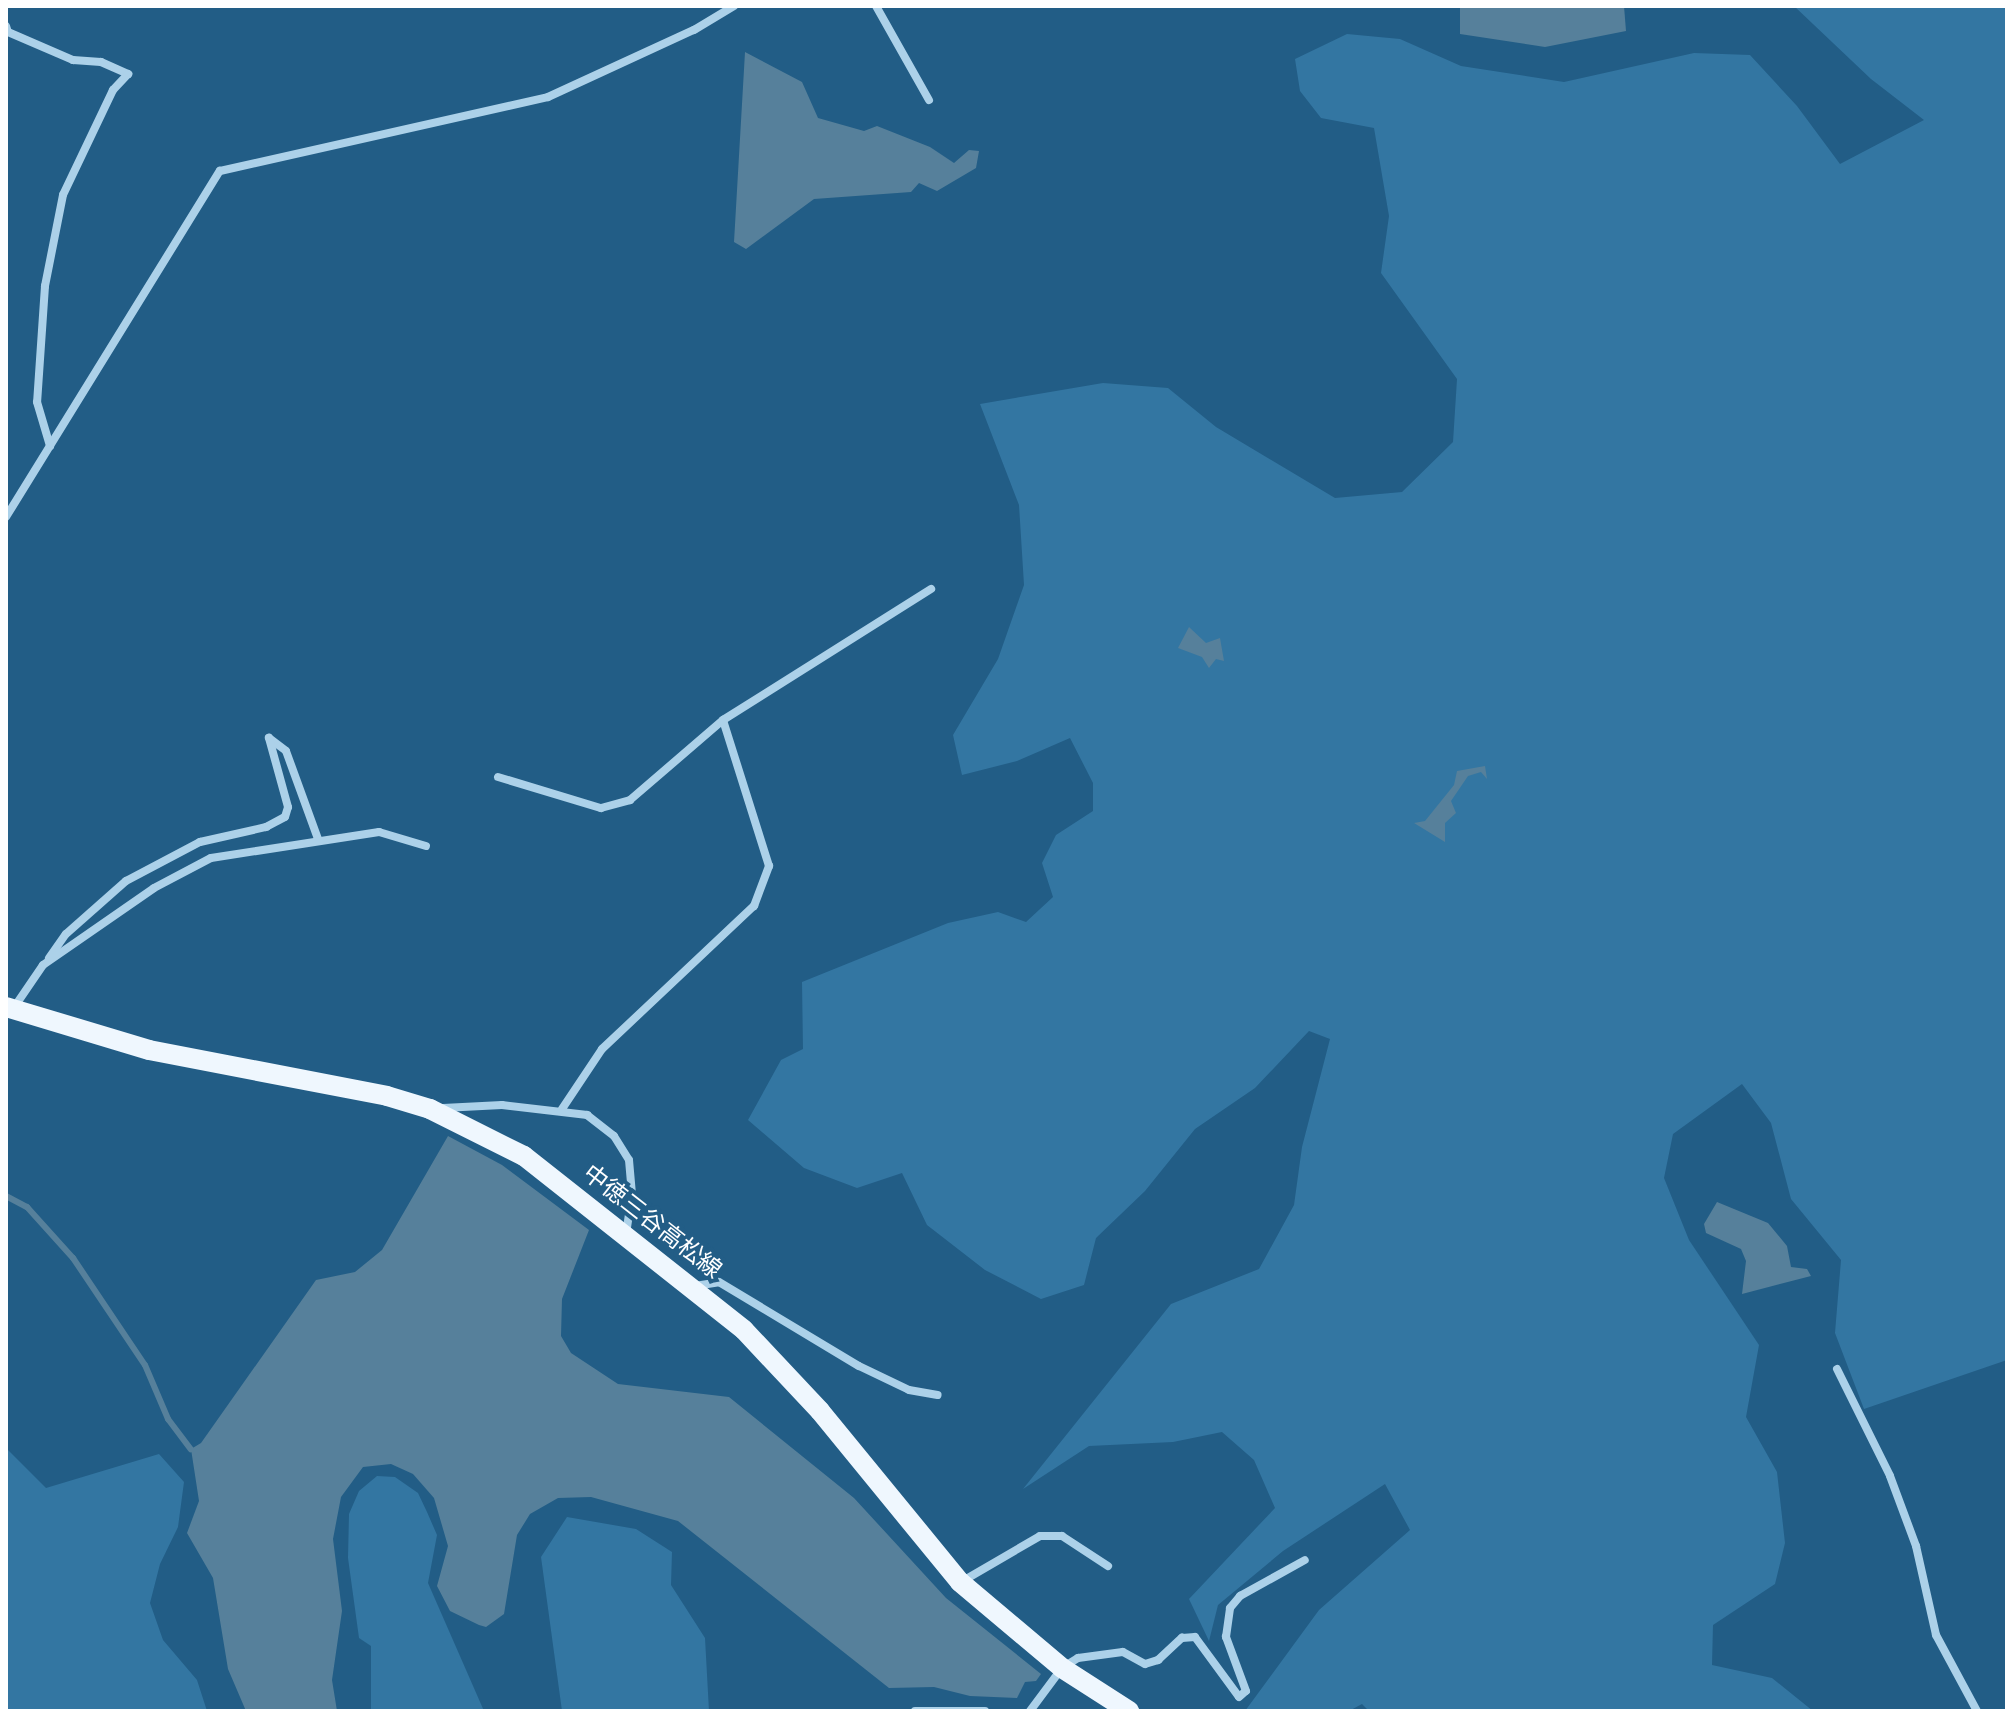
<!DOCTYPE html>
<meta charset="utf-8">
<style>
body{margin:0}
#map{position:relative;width:2013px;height:1717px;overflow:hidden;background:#225d86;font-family:"Roboto Condensed","Noto Sans JP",sans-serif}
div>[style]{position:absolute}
.green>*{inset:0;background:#3376a2}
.water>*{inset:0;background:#56809b}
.stream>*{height:6px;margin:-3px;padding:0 3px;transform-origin:3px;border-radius:3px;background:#56809b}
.street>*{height:8px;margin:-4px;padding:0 4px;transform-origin:4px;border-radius:4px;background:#acd1e9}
.primary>*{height:20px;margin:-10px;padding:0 10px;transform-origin:10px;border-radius:10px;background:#eff7fe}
span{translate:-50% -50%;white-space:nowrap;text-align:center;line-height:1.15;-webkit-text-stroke:8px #225d86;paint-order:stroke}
.street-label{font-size:24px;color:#fff}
.frame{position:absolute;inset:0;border:8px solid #fff;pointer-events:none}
</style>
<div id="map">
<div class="green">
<i style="clip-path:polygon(1794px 6px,2007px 6px,2007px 1360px,1864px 1409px,1835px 1333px,1841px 1260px,1791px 1199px,1771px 1123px,1742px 1084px,1673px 1134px,1664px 1178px,1689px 1240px,1759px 1345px,1746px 1417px,1777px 1472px,1785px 1543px,1775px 1584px,1713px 1625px,1712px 1665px,1772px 1678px,1813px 1711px,1369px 1711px,1362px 1704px,1349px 1711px,1245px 1711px,1319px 1610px,1410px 1530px,1385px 1484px,1283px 1551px,1218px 1605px,1209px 1641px,1189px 1599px,1275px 1508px,1254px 1460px,1222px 1432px,1173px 1442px,1089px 1446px,1023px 1489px,1171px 1304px,1259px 1269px,1294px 1205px,1302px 1147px,1330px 1039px,1309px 1031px,1255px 1088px,1195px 1129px,1145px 1191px,1096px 1238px,1084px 1285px,1041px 1299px,985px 1270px,927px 1225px,902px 1173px,857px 1188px,804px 1168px,748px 1120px,781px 1060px,803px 1049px,802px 982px,948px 923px,998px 912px,1026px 922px,1053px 897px,1042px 863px,1056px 835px,1093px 811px,1093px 783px,1070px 738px,1017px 761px,962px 775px,953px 735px,998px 659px,1024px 585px,1019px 505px,980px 404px,1103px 383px,1168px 388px,1216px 427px,1335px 498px,1402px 492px,1453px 442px,1457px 379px,1381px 273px,1389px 216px,1374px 128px,1321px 118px,1300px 91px,1295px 59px,1347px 34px,1400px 39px,1461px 66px,1564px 82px,1694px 53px,1750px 55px,1797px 106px,1840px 164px,1924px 120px,1871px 79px)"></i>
<i style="clip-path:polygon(6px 1448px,46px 1488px,159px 1454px,184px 1482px,178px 1527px,160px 1564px,150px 1603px,163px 1640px,197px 1680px,207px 1711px,6px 1711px)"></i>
<i style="clip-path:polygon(377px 1476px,395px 1477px,418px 1493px,427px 1512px,437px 1535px,428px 1583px,484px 1711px,371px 1711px,371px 1646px,359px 1638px,348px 1558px,349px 1514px,359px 1491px)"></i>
<i style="clip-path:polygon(567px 1517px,636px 1529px,672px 1552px,671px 1585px,705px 1638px,709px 1711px,562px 1711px,541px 1557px)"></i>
</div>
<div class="water">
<i style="clip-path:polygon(1460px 6px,1624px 6px,1626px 31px,1545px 47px,1460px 34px)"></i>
<i style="clip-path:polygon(745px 52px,802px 82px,818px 118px,864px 131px,877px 126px,930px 147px,954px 163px,969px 150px,979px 151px,976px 168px,937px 191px,919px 183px,911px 192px,814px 199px,746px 249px,734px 242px)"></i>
<i style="clip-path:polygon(1189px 627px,1206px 643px,1220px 638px,1224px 661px,1216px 659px,1209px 668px,1202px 657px,1178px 648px)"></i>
<i style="clip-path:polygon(1485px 766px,1487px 779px,1481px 772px,1468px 776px,1451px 801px,1456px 813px,1445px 823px,1445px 842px,1414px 823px,1425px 821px,1454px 785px,1457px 771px)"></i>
<i style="clip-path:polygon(448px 1136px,502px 1165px,589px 1230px,562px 1299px,561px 1336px,571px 1353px,618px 1384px,729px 1397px,854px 1498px,946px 1598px,1041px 1674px,1036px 1681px,1025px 1682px,1017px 1698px,970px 1696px,934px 1687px,889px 1688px,678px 1521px,591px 1497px,558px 1498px,530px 1514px,517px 1535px,504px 1614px,486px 1627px,479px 1625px,450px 1611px,437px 1586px,448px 1546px,434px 1498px,413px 1474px,391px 1464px,363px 1467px,341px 1497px,333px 1539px,342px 1611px,332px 1680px,337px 1711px,246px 1711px,228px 1669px,213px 1578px,187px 1533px,199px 1501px,191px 1449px,201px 1443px,316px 1280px,355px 1272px,382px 1250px)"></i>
<i style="clip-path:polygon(1717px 1202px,1768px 1223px,1787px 1246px,1791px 1267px,1807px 1269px,1811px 1276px,1742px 1294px,1746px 1261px,1741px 1249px,1706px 1233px,1704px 1224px)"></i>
</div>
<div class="stream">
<i style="left:6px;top:1196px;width:24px;rotate:28deg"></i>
<i style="left:27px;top:1207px;width:69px;rotate:48deg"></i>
<i style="left:73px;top:1258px;width:129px;rotate:56.1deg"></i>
<i style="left:145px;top:1365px;width:59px;rotate:66.9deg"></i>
<i style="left:168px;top:1419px;width:38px;rotate:53deg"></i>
</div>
<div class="street">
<i style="left:876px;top:6px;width:108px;rotate:60.6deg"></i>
<i style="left:6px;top:26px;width:6px;rotate:72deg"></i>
<i style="left:8px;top:32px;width:71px;rotate:23.3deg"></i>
<i style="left:73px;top:60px;width:28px;rotate:4deg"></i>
<i style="left:101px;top:62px;width:30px;rotate:24deg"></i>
<i style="left:128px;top:74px;width:22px;rotate:133deg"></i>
<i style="left:113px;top:90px;width:116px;rotate:115.5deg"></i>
<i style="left:63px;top:195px;width:93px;rotate:101.2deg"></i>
<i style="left:45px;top:286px;width:116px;rotate:93.9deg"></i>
<i style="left:37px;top:402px;width:46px;rotate:73.5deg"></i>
<i style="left:6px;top:517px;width:407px;rotate:-58.3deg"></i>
<i style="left:220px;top:171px;width:336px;rotate:-12.7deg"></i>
<i style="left:548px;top:97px;width:161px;rotate:-24.7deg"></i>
<i style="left:694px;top:30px;width:47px;rotate:-31deg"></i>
<i style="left:269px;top:738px;width:21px;rotate:37deg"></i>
<i style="left:286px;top:751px;width:94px;rotate:70deg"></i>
<i style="left:498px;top:777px;width:108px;rotate:16.8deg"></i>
<i style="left:601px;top:808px;width:30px;rotate:-15deg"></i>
<i style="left:630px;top:800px;width:123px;rotate:-40.7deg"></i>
<i style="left:723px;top:720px;width:246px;rotate:-32.2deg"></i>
<i style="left:49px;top:958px;width:29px;rotate:-55deg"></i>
<i style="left:66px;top:934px;width:80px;rotate:-41.5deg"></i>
<i style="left:126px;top:881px;width:84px;rotate:-27.8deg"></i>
<i style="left:200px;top:842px;width:68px;rotate:-12.8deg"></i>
<i style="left:266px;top:827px;width:21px;rotate:-28deg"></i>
<i style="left:285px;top:817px;width:10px;rotate:-73deg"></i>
<i style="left:288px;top:807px;width:72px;rotate:-105.4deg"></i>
<i style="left:13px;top:1009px;width:53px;rotate:-55.7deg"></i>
<i style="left:43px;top:965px;width:135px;rotate:-34.7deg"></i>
<i style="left:154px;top:888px;width:64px;rotate:-27.8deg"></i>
<i style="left:211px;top:858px;width:170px;rotate:-8.8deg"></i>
<i style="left:379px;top:832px;width:49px;rotate:16.6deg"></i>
<i style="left:443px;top:1108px;width:59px;rotate:-2.9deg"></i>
<i style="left:502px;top:1105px;width:86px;rotate:6.7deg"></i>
<i style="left:587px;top:1115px;width:34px;rotate:38deg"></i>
<i style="left:614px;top:1136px;width:28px;rotate:58deg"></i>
<i style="left:629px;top:1160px;width:34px;rotate:85deg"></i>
<i style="left:632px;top:1194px;width:40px;rotate:98.5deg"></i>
<i style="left:562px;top:1109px;width:72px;rotate:-56.3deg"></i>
<i style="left:602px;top:1049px;width:209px;rotate:-43.3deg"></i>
<i style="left:754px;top:906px;width:43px;rotate:-69.4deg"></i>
<i style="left:769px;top:866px;width:153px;rotate:-107.5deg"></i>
<i style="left:695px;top:1286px;width:24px;rotate:-9deg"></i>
<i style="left:719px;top:1282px;width:163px;rotate:31deg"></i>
<i style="left:859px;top:1366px;width:55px;rotate:25.6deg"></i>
<i style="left:909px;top:1390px;width:29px;rotate:10deg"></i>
<i style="left:1837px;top:1369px;width:119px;rotate:63.6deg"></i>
<i style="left:1890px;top:1476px;width:75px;rotate:69.6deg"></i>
<i style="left:1916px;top:1546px;width:91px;rotate:77.3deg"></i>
<i style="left:1936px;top:1635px;width:86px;rotate:61.7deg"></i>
<i style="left:961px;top:1582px;width:91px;rotate:-30.2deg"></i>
<i style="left:1040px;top:1536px;width:22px"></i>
<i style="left:1062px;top:1536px;width:55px;rotate:33.1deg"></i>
<i style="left:915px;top:1711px;width:70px"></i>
<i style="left:1030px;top:1711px;width:54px;rotate:-53.3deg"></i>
<i style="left:1062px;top:1668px;width:19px;rotate:-32deg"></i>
<i style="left:1078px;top:1658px;width:45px;rotate:-7.6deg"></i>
<i style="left:1123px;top:1652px;width:25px;rotate:29deg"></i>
<i style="left:1145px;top:1664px;width:14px;rotate:-17deg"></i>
<i style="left:1158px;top:1660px;width:33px;rotate:-43deg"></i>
<i style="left:1182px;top:1638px;width:13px;rotate:-4deg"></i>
<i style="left:1195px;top:1637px;width:74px;rotate:53.7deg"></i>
<i style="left:1239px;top:1697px;width:9px;rotate:-41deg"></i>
<i style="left:1246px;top:1691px;width:58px;rotate:-110.3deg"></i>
<i style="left:1226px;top:1637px;width:29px;rotate:-82deg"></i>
<i style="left:1230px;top:1608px;width:16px;rotate:-50deg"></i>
<i style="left:1240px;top:1596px;width:74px;rotate:-29deg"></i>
</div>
<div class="primary">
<i style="left:6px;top:1007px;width:149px;rotate:16.7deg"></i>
<i style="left:149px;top:1050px;width:242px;rotate:10.9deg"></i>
<i style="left:387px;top:1096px;width:45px;rotate:16.8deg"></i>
<i style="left:430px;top:1109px;width:105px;rotate:26.6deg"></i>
<i style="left:524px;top:1156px;width:280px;rotate:38.3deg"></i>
<i style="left:744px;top:1330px;width:111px;rotate:46.8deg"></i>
<i style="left:820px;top:1411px;width:221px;rotate:50.7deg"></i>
<i style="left:960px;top:1582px;width:133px;rotate:40.1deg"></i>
<i style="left:1062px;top:1668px;width:80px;rotate:32.7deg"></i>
</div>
<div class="street-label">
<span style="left:652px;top:1222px;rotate:38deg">中徳三谷高松線</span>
</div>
<div class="frame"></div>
</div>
